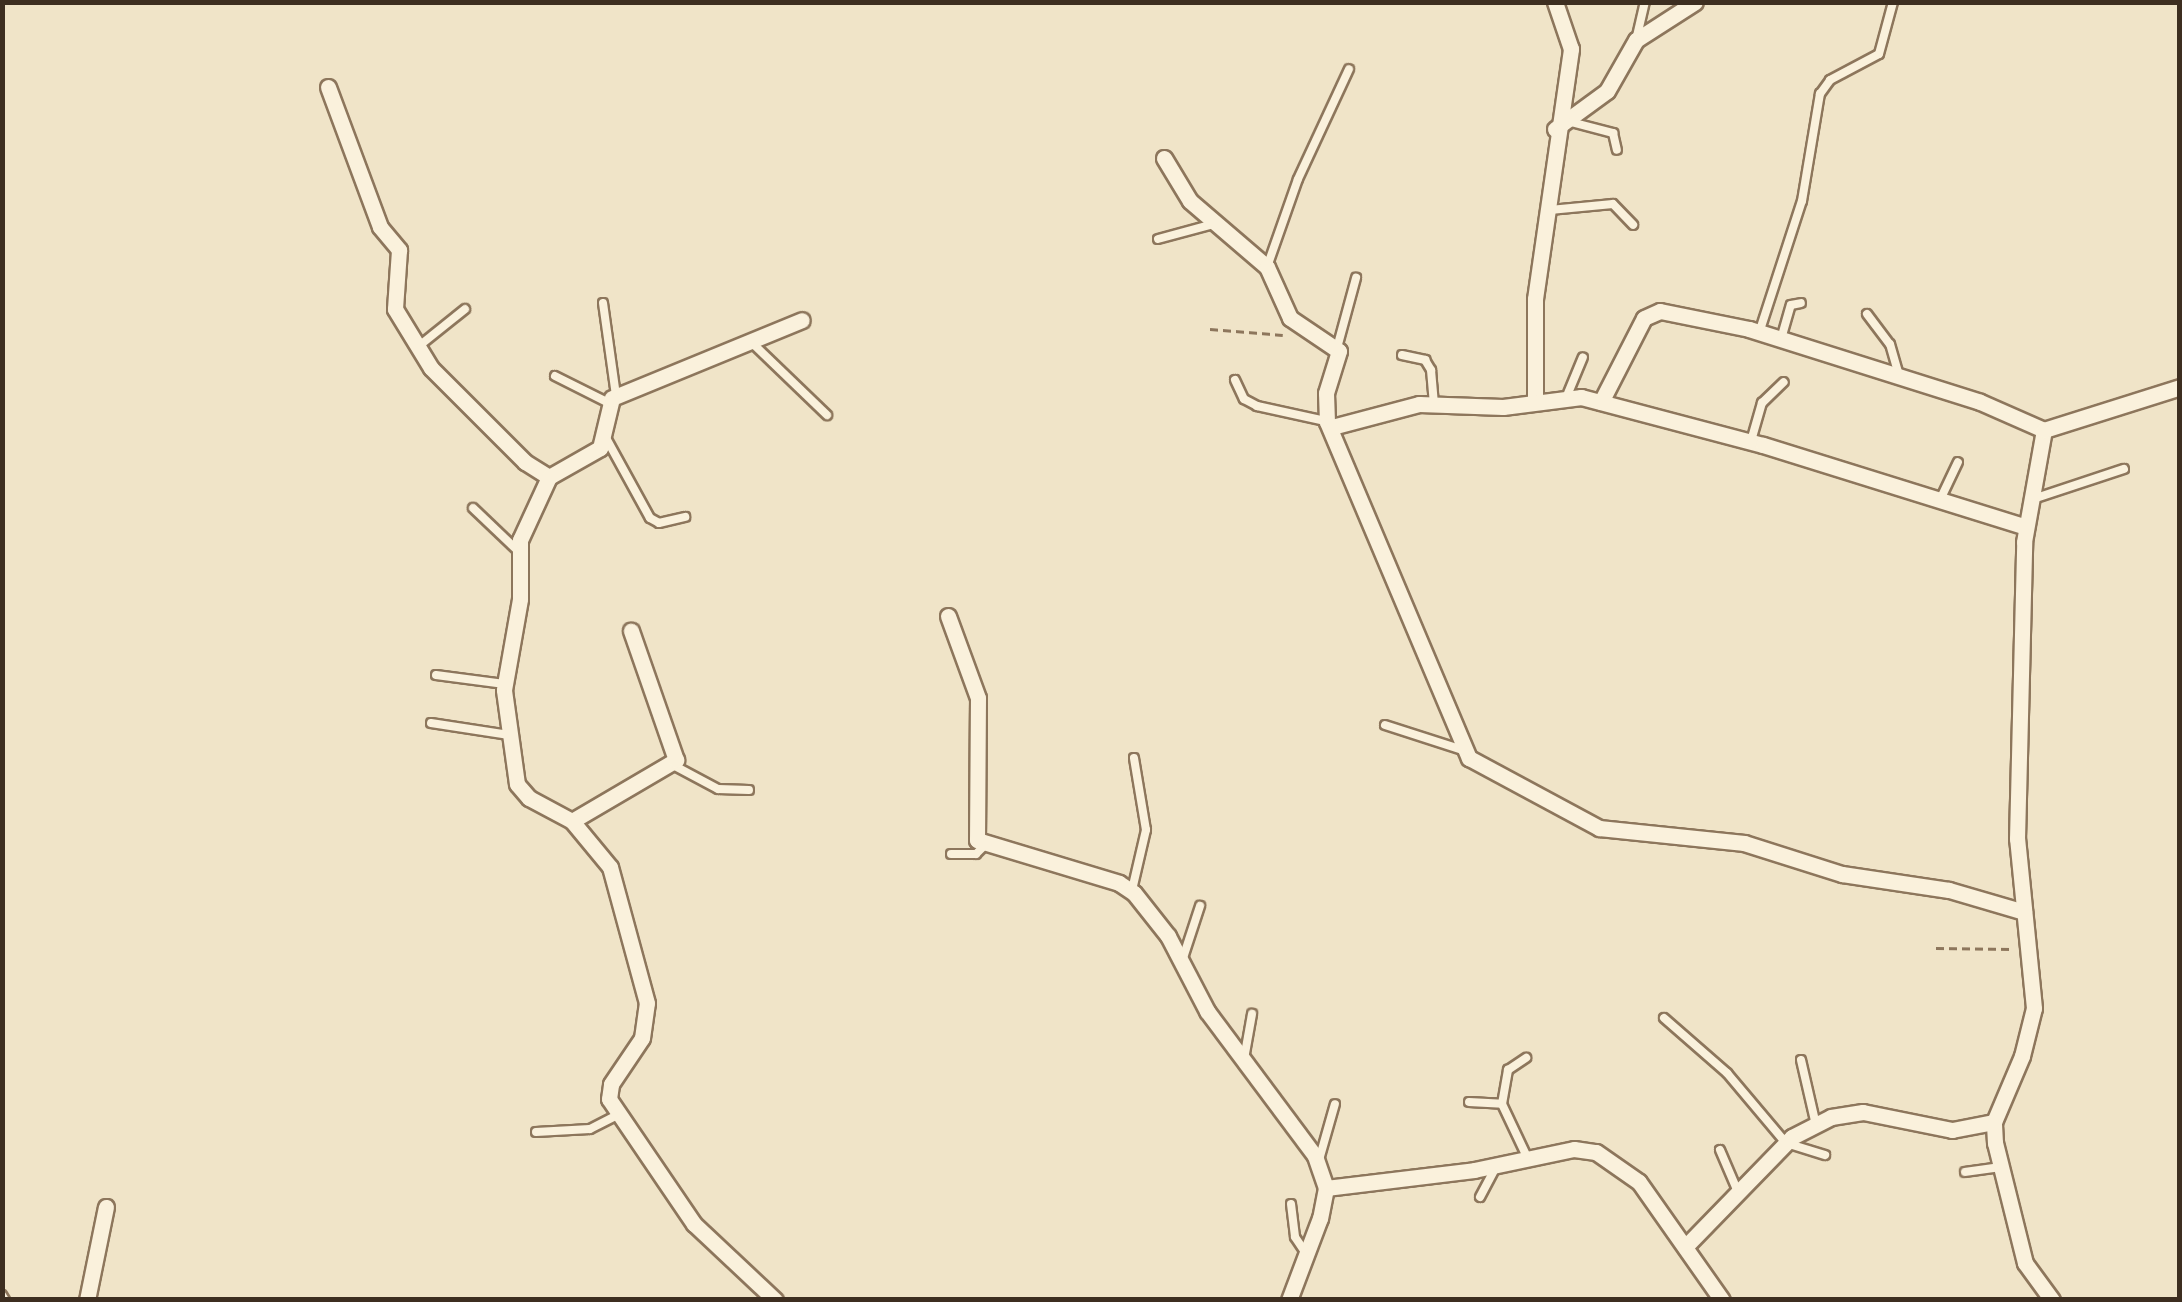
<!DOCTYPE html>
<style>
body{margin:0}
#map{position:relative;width:2182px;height:1302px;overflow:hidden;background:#f0e4c8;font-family:"Crimson Pro",serif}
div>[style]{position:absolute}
.path>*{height:2.5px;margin-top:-1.25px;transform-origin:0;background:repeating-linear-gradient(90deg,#8d765c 0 8px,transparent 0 13px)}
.roads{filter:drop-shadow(2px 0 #8d765c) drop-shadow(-2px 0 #8d765c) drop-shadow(0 2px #8d765c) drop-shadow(0 -2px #8d765c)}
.lane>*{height:8px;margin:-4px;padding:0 4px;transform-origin:4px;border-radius:4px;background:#faf1dc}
.street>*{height:15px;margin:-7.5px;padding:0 7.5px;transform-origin:7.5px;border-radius:7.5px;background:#faf1dc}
span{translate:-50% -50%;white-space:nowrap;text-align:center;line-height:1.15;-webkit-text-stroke:10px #f7eed8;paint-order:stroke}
.frame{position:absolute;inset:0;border:5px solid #3d2e20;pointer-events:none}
</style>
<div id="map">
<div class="path">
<i style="left:1210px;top:329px;width:73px;rotate:4.7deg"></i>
<i style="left:1936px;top:948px;width:76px;rotate:0.8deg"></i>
</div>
<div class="roads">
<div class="lane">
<i style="left:1637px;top:36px;width:35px;rotate:-77deg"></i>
<i style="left:1567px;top:121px;width:48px;rotate:14.6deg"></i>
<i style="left:1613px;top:133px;width:17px;rotate:77deg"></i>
<i style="left:1550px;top:210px;width:63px;rotate:-5.4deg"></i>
<i style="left:1613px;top:204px;width:29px;rotate:46deg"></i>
<i style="left:1158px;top:239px;width:58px;rotate:-15deg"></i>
<i style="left:1267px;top:267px;width:93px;rotate:-70.6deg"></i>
<i style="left:1298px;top:179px;width:121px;rotate:-65.1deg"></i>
<i style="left:603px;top:303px;width:93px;rotate:82deg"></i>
<i style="left:1867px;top:314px;width:38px;rotate:53deg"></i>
<i style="left:1890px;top:344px;width:32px;rotate:74deg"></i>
<i style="left:1759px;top:333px;width:139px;rotate:-72deg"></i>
<i style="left:1802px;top:201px;width:109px;rotate:-80.5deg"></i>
<i style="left:1820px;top:94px;width:17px;rotate:-54deg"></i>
<i style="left:1830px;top:80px;width:55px;rotate:-28deg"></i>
<i style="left:1879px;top:54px;width:54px;rotate:-74.9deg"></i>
<i style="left:1781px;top:339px;width:35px;rotate:-74deg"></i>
<i style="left:1791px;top:305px;width:10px;rotate:-11deg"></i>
<i style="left:750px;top:341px;width:107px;rotate:43.9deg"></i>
<i style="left:419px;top:346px;width:59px;rotate:-38.8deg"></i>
<i style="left:1337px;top:348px;width:73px;rotate:-74.8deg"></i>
<i style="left:1402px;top:355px;width:24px;rotate:12deg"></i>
<i style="left:1425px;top:360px;width:12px;rotate:59deg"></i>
<i style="left:1431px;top:370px;width:35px;rotate:85deg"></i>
<i style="left:555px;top:376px;width:60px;rotate:26.6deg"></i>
<i style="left:1235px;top:380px;width:21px;rotate:65deg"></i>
<i style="left:1244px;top:399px;width:15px;rotate:28deg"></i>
<i style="left:1257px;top:406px;width:70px;rotate:12.4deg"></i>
<i style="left:1566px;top:398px;width:44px;rotate:-67.5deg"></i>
<i style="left:606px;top:438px;width:91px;rotate:61.2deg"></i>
<i style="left:650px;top:518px;width:10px;rotate:29deg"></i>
<i style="left:659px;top:523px;width:27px;rotate:-13deg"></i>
<i style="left:1751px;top:441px;width:40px;rotate:-74deg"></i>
<i style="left:1762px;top:403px;width:30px;rotate:-44deg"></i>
<i style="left:2030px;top:500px;width:99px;rotate:-18.3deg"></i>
<i style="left:1939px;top:502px;width:44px;rotate:-64.6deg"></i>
<i style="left:473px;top:508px;width:64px;rotate:43.7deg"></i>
<i style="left:436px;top:675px;width:69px;rotate:7.5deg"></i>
<i style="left:431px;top:723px;width:79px;rotate:8.7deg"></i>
<i style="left:1385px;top:725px;width:82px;rotate:17.8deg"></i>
<i style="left:673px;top:765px;width:51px;rotate:28.1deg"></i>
<i style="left:718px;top:789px;width:31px;rotate:2deg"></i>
<i style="left:951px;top:854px;width:25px"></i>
<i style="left:976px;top:854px;width:11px;rotate:-45deg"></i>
<i style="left:1132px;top:890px;width:62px;rotate:-76.9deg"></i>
<i style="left:1146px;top:830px;width:73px;rotate:-99.5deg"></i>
<i style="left:1183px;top:958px;width:55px;rotate:-71.9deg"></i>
<i style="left:1664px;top:1018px;width:84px;rotate:41.1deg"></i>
<i style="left:1727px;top:1073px;width:92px;rotate:49.9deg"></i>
<i style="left:1786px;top:1143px;width:41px;rotate:17.1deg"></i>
<i style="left:1244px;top:1059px;width:46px;rotate:-79.9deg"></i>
<i style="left:1801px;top:1060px;width:67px;rotate:77deg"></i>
<i style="left:1469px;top:1102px;width:33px;rotate:3deg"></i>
<i style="left:1502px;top:1104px;width:61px;rotate:64.7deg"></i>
<i style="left:1502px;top:1104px;width:35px;rotate:-80deg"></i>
<i style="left:1508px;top:1070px;width:22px;rotate:-34deg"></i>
<i style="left:536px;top:1132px;width:54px;rotate:-3.2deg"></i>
<i style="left:590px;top:1129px;width:30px;rotate:-27deg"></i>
<i style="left:1720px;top:1150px;width:46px;rotate:66.8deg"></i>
<i style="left:1319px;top:1160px;width:58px;rotate:-74.1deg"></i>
<i style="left:1965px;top:1172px;width:34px;rotate:-8deg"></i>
<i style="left:1480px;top:1197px;width:36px;rotate:-62deg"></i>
<i style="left:1291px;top:1204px;width:33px;rotate:83deg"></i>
<i style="left:1295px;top:1237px;width:18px;rotate:56deg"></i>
<i style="left:2px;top:1295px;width:6px;rotate:59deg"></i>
</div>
<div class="street">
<i style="left:328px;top:87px;width:149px;rotate:69.6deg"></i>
<i style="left:380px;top:227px;width:30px;rotate:50deg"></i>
<i style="left:399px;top:250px;width:59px;rotate:93.9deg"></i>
<i style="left:395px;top:309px;width:69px;rotate:58.6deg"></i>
<i style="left:431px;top:368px;width:133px;rotate:45deg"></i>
<i style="left:525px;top:462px;width:28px;rotate:32deg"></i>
<i style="left:1555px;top:129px;width:64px;rotate:-36.2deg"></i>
<i style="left:1607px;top:91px;width:59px;rotate:-60.4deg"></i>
<i style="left:1636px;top:40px;width:70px;rotate:-32.8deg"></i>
<i style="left:1164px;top:158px;width:50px;rotate:58.8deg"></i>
<i style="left:1190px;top:201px;width:101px;rotate:40.6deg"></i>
<i style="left:1267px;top:267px;width:56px;rotate:65.7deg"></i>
<i style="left:1290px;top:318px;width:59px;rotate:34deg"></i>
<i style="left:1339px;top:351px;width:44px;rotate:107.2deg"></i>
<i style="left:1326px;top:393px;width:29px;rotate:88deg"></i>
<i style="left:1327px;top:422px;width:365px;rotate:67.1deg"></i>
<i style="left:1469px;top:758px;width:148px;rotate:28.3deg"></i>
<i style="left:1599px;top:828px;width:146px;rotate:5.9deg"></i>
<i style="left:1744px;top:843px;width:103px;rotate:17.6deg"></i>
<i style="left:1842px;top:874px;width:108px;rotate:8.5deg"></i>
<i style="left:1949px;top:890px;width:78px;rotate:16.3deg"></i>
<i style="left:1535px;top:400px;width:101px;rotate:-90deg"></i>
<i style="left:1535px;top:299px;width:253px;rotate:-81.8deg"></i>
<i style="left:1571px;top:49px;width:50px;rotate:-108.8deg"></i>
<i style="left:1601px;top:402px;width:94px;rotate:-62.9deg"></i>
<i style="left:1644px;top:318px;width:17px;rotate:-24deg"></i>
<i style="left:1660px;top:311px;width:91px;rotate:11.4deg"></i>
<i style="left:1749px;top:329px;width:242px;rotate:17.5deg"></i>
<i style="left:1980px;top:402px;width:70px;rotate:23.6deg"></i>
<i style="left:1332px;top:427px;width:90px;rotate:-14.8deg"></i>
<i style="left:1419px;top:404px;width:84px;rotate:2deg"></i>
<i style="left:1503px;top:407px;width:79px;rotate:-7.3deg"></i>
<i style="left:1581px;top:397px;width:188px;rotate:14.8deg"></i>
<i style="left:1763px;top:445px;width:275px;rotate:17.3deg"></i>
<i style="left:948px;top:616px;width:87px;rotate:69.9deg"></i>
<i style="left:978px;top:698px;width:142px;rotate:90.4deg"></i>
<i style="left:977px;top:840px;width:148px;rotate:16.8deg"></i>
<i style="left:1119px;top:883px;width:18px;rotate:34deg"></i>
<i style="left:1134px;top:893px;width:55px;rotate:51.7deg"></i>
<i style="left:1168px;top:936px;width:85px;rotate:62.5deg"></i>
<i style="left:1207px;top:1011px;width:181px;rotate:53.3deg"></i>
<i style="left:1315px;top:1156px;width:34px;rotate:71deg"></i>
<i style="left:1326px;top:1188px;width:31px;rotate:101deg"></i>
<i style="left:1320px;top:1218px;width:88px;rotate:110.7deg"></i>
<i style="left:572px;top:821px;width:121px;rotate:-30.4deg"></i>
<i style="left:676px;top:760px;width:137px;rotate:-109.2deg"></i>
<i style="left:1326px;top:1188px;width:149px;rotate:-6.9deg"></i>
<i style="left:1474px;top:1170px;width:102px;rotate:-11.9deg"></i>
<i style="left:1574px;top:1149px;width:22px;rotate:8deg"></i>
<i style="left:1596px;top:1152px;width:52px;rotate:34.9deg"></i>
<i style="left:1639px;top:1182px;width:144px;rotate:54.9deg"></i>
<i style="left:1685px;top:1247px;width:153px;rotate:-45.8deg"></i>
<i style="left:1792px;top:1137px;width:44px;rotate:-27.1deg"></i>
<i style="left:1831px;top:1117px;width:32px;rotate:-9deg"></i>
<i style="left:1863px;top:1112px;width:91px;rotate:11.4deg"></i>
<i style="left:1952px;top:1130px;width:43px;rotate:-10.8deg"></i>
<i style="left:87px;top:1300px;width:95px;rotate:-78.5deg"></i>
<i style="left:775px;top:1300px;width:111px;rotate:-136.8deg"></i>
<i style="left:694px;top:1224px;width:151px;rotate:-124.2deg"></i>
<i style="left:609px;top:1099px;width:15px;rotate:-82deg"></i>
<i style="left:611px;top:1084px;width:55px;rotate:-56deg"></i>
<i style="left:642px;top:1038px;width:35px;rotate:-82deg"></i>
<i style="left:647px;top:1003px;width:141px;rotate:-105.2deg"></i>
<i style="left:610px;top:867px;width:60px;rotate:-129.6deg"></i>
<i style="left:572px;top:821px;width:49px;rotate:-151.9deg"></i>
<i style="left:529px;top:798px;width:18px;rotate:-131deg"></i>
<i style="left:517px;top:784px;width:95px;rotate:-97.9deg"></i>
<i style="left:504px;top:690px;width:92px;rotate:-80deg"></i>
<i style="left:520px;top:599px;width:59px;rotate:-90deg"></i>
<i style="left:520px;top:540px;width:69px;rotate:-65.3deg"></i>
<i style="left:549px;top:477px;width:59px;rotate:-29.6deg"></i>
<i style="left:600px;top:448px;width:51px;rotate:-76.5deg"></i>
<i style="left:612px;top:398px;width:205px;rotate:-22.3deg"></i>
<i style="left:2052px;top:1300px;width:46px;rotate:-126.1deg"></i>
<i style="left:2025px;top:1263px;width:124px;rotate:-104deg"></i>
<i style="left:1995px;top:1143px;width:21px;rotate:-93deg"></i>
<i style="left:1994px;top:1122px;width:72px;rotate:-67deg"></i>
<i style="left:2022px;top:1056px;width:49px;rotate:-76deg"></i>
<i style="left:2034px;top:1008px;width:170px;rotate:-95.7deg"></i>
<i style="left:2017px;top:839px;width:297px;rotate:-88.6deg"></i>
<i style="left:2024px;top:542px;width:114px;rotate:-79.9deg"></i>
<i style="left:2044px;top:430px;width:143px;rotate:-17.5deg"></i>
</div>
</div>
<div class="frame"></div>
</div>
